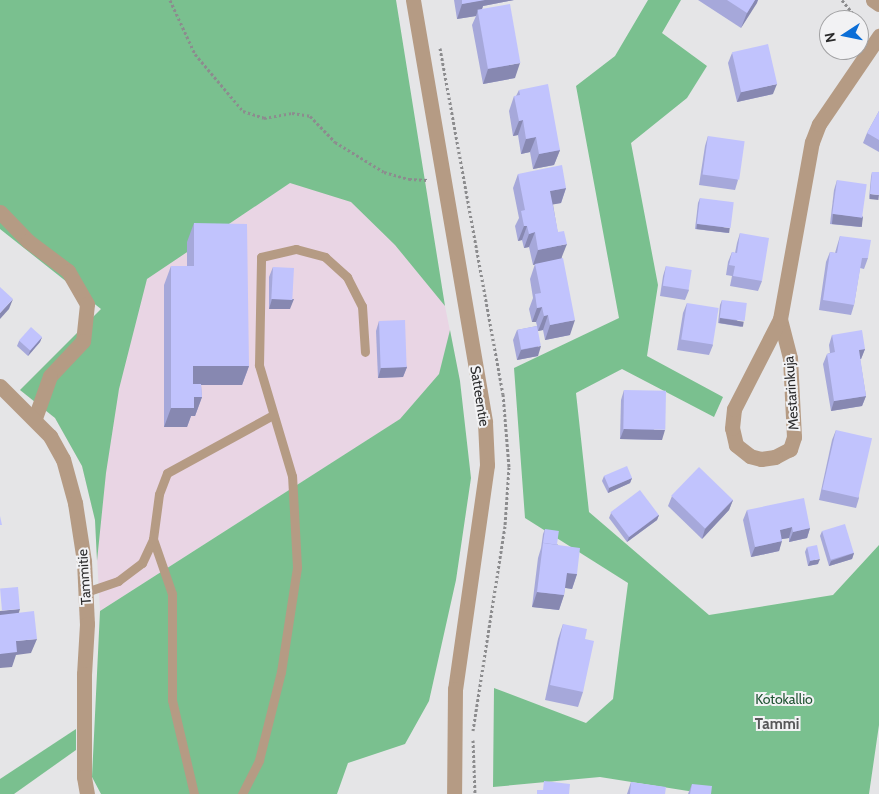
<!DOCTYPE html>
<style>
body{margin:0}
#map{position:relative;width:879px;height:794px;overflow:hidden;background:#e5e5e7;font-family:Cabin,sans-serif}
div>[style]{position:absolute}
.industrial>*{inset:0;background:#e9d5e4}
.forest>*{inset:0;background:#7ac08f}
.path>*{height:3px;margin-top:-1.5px;transform-origin:0;background:repeating-linear-gradient(90deg,#8c8c8e 0 2.5px,transparent 0 5px)}
.lane>*{height:9px;margin:-4.5px;padding:0 4.5px;transform-origin:4.5px;border-radius:4.5px;background:#b59b84}
.street>*{height:15px;margin:-7.5px;padding:0 7.5px;transform-origin:7.5px;border-radius:7.5px;background:#b59b84}
.wall>*{inset:0;background:#a6a8da}
.shaded-wall>*{inset:0;background:#8788b1;transform-origin:0 0}
.building>*{inset:0;background:#c1c3fd;transform-origin:0 0}
span{translate:-50% -50%;white-space:nowrap;text-align:center;line-height:1.15;-webkit-text-stroke:4px #f2f2f4;paint-order:stroke}
.street-label{font-size:14px;color:#2a2a2b}
.park-label{font-size:14px;color:#1f5332}
.neighbourhood-label{font-size:15px;color:#575759;font-weight:700}
.north{position:absolute;left:819px;top:10px;width:50px;height:50px;box-sizing:border-box;background:#f2f2f4;border:1px solid #a2a2a4;border-radius:50%;rotate:259deg;font-size:14px;font-weight:700;line-height:20px;text-align:center;color:#2a2a2b}
.north::after{content:'';display:block;margin:auto;width:18px;height:22px;background:#0b6ed7;clip-path:polygon(50% 0,100% 100%,50% 72%,0 100%)}
</style>
<div id="map">
<div class="industrial">
<i style="clip-path:polygon(405px 106px,460px 381px,100px 611px,95px 520px,82px 466px,55px 418px,20px 390px,101px 309px)"></i>
</div>
<div class="forest">
<i style="clip-path:polygon(0 0,396px 0,445px 306px,395px 245px,351px 202px,290px 183px,147px 279px,119px 389px,106px 473px,97px 561px,95px 520px,82px 466px,55px 418px,20px 390px,101px 309px,0 229px)"></i>
<i style="clip-path:polygon(648px 0,681px 0,662px 33px,707px 66px,687px 98px,631px 143px,658px 285px,647px 356px,723px 397px,714px 417px,622px 369px,576px 393px,589px 512px,709px 615px,833px 595px,879px 545px,879px 725px,869px 794px,707px 794px,600px 777px,493px 787px,494px 688px,586px 723px,613px 699px,628px 583px,525px 518px,514px 368px,619px 318px,576px 86px,615px 56px)"></i>
<i style="clip-path:polygon(450px 330px,460px 381px,471px 478px,456px 580px,429px 701px,405px 744px,348px 763px,337px 794px,101px 794px,92px 777px,100px 611px,400px 419px,439px 374px)"></i>
<i style="clip-path:polygon(76px 729px,76px 750px,14px 794px,0 794px,0 779px)"></i>
</div>
<div class="path">
<i style="left:170px;top:0;width:60px;rotate:65.2deg"></i>
<i style="left:195px;top:54px;width:75px;rotate:49.9deg"></i>
<i style="left:243px;top:111px;width:22px;rotate:18deg"></i>
<i style="left:264px;top:118px;width:28px;rotate:-10deg"></i>
<i style="left:292px;top:113px;width:18px;rotate:9deg"></i>
<i style="left:310px;top:116px;width:36px;rotate:46deg"></i>
<i style="left:335px;top:142px;width:57px;rotate:31.5deg"></i>
<i style="left:384px;top:172px;width:26px;rotate:16deg"></i>
<i style="left:409px;top:179px;width:19px;rotate:3deg"></i>
<i style="left:842px;top:0;width:36px;rotate:51deg"></i>
<i style="left:440px;top:48px;width:352px;rotate:79.7deg"></i>
<i style="left:503px;top:394px;width:73px;rotate:85.3deg"></i>
<i style="left:509px;top:467px;width:59px;rotate:93.9deg"></i>
<i style="left:505px;top:526px;width:207px;rotate:98.9deg"></i>
<i style="left:473px;top:740px;width:54px;rotate:87.9deg"></i>
</div>
<div class="lane">
<i style="left:153px;top:539px;width:58px;rotate:70.9deg"></i>
<i style="left:172px;top:594px;width:106px;rotate:90deg"></i>
<i style="left:172px;top:700px;width:97px;rotate:76.8deg"></i>
<i style="left:86px;top:592px;width:34px;rotate:-19deg"></i>
<i style="left:118px;top:581px;width:30px;rotate:-37deg"></i>
<i style="left:142px;top:563px;width:26px;rotate:-65deg"></i>
<i style="left:153px;top:539px;width:45px;rotate:-82.4deg"></i>
<i style="left:159px;top:494px;width:22px;rotate:-69deg"></i>
<i style="left:167px;top:473px;width:121px;rotate:-28.7deg"></i>
<i style="left:242px;top:794px;width:38px;rotate:-63deg"></i>
<i style="left:259px;top:760px;width:91px;rotate:-76deg"></i>
<i style="left:281px;top:672px;width:106px;rotate:-81.3deg"></i>
<i style="left:297px;top:567px;width:91px;rotate:-93.1deg"></i>
<i style="left:292px;top:476px;width:116px;rotate:-106.6deg"></i>
<i style="left:259px;top:365px;width:108px;rotate:-88.9deg"></i>
<i style="left:261px;top:257px;width:36px;rotate:-13deg"></i>
<i style="left:296px;top:249px;width:30px;rotate:15deg"></i>
<i style="left:325px;top:257px;width:30px;rotate:42deg"></i>
<i style="left:347px;top:277px;width:33px;rotate:63deg"></i>
<i style="left:362px;top:306px;width:46px;rotate:86.3deg"></i>
</div>
<div class="street">
<i style="left:413px;top:0;width:428px;rotate:80.3deg"></i>
<i style="left:485px;top:422px;width:43px;rotate:87.3deg"></i>
<i style="left:487px;top:465px;width:226px;rotate:98.1deg"></i>
<i style="left:455px;top:689px;width:105px;rotate:90.5deg"></i>
<i style="left:873px;top:0;width:7px;rotate:34deg"></i>
<i style="left:0;top:212px;width:40px;rotate:46deg"></i>
<i style="left:28px;top:241px;width:50px;rotate:36.9deg"></i>
<i style="left:68px;top:271px;width:38px;rotate:60deg"></i>
<i style="left:87px;top:304px;width:37px;rotate:96deg"></i>
<i style="left:83px;top:341px;width:48px;rotate:133.3deg"></i>
<i style="left:50px;top:376px;width:45px;rotate:109.7deg"></i>
<i style="left:780px;top:319px;width:40px;rotate:75.6deg"></i>
<i style="left:790px;top:358px;width:79px;rotate:87.1deg"></i>
<i style="left:794px;top:437px;width:13px;rotate:108deg"></i>
<i style="left:790px;top:449px;width:17px;rotate:152deg"></i>
<i style="left:775px;top:457px;width:14px;rotate:172deg"></i>
<i style="left:761px;top:459px;width:11px;rotate:-165deg"></i>
<i style="left:750px;top:456px;width:18px;rotate:-142deg"></i>
<i style="left:736px;top:445px;width:17px;rotate:-103deg"></i>
<i style="left:732px;top:428px;width:19px;rotate:-84deg"></i>
<i style="left:734px;top:409px;width:101px;rotate:-62.9deg"></i>
<i style="left:780px;top:319px;width:180px;rotate:-79.8deg"></i>
<i style="left:812px;top:142px;width:19px;rotate:-69deg"></i>
<i style="left:819px;top:124px;width:107px;rotate:-55.7deg"></i>
<i style="left:0;top:386px;width:71px;rotate:45deg"></i>
<i style="left:50px;top:436px;width:26px;rotate:61deg"></i>
<i style="left:63px;top:459px;width:46px;rotate:74.7deg"></i>
<i style="left:75px;top:503px;width:59px;rotate:81.2deg"></i>
<i style="left:84px;top:561px;width:63px;rotate:87.3deg"></i>
<i style="left:87px;top:624px;width:50px;rotate:93.4deg"></i>
<i style="left:84px;top:674px;width:103px;rotate:90deg"></i>
<i style="left:84px;top:777px;width:17px;rotate:80deg"></i>
</div>
<div class="wall">
<i style="clip-path:polygon(454px 0,514px 0,483px 6px,482px 9px,515px 78px,483px 84px,472px 25px,476px 16px,457px 19px)"></i>
<i style="clip-path:polygon(698px 0,758px 0,741px 28px)"></i>
<i style="clip-path:polygon(732px 53px,773px 94px,737px 102px,728px 63px)"></i>
<i style="clip-path:polygon(519px 90px,560px 150px,554px 165px,533px 169px,530px 152px,521px 154px,518px 135px,513px 136px,509px 111px,514px 96px,516px 96px)"></i>
<i style="clip-path:polygon(879px 111px,879px 152px,863px 143px,867px 133px)"></i>
<i style="clip-path:polygon(708px 136px,738px 180px,735px 190px,699px 185px,705px 146px)"></i>
<i style="clip-path:polygon(872px 172px,879px 172px,869px 199px,871px 177px)"></i>
<i style="clip-path:polygon(518px 174px,566px 188px,561px 203px,553px 204px,562px 259px,570px 335px,545px 340px,543px 330px,538px 331px,538px 356px,517px 360px,513px 340px,517px 330px,537px 326px,536px 322px,532px 322px,529px 309px,533px 298px,530px 279px,535px 264px,533px 265px,529px 247px,524px 248px,522px 240px,518px 241px,515px 226px,519px 218px,513px 188px)"></i>
<i style="clip-path:polygon(837px 180px,863px 217px,860px 227px,830px 224px,834px 190px)"></i>
<i style="clip-path:polygon(700px 198px,728px 233px,695px 229px,698px 203px)"></i>
<i style="clip-path:polygon(194px 223px,249px 366px,242px 385px,201px 385px,202px 397px,195px 416px,191px 416px,187px 427px,164px 427px,164px 285px,171px 266px,187px 266px,187px 242px)"></i>
<i style="clip-path:polygon(740px 233px,762px 281px,758px 291px,730px 286px,732px 276px,726px 275px,728px 262px,732px 252px,735px 253px,737px 243px)"></i>
<i style="clip-path:polygon(840px 236px,868px 258px,864px 269px,860px 268px,854px 305px,851px 315px,819px 310px,826px 262px,830px 252px,835px 253px,837px 246px)"></i>
<i style="clip-path:polygon(666px 266px,689px 290px,685px 300px,660px 296px,663px 276px)"></i>
<i style="clip-path:polygon(273px 267px,290px 309px,269px 309px,269px 277px)"></i>
<i style="clip-path:polygon(722px 300px,742px 327px,718px 323px,720px 305px)"></i>
<i style="clip-path:polygon(687px 303px,713px 345px,709px 355px,677px 350px,683px 313px)"></i>
<i style="clip-path:polygon(379px 321px,407px 367px,403px 377px,378px 378px,376px 331px)"></i>
<i style="clip-path:polygon(832px 335px,865px 349px,861px 359px,860px 359px,866px 396px,862px 406px,831px 411px,823px 364px,827px 354px,830px 353px,829px 345px)"></i>
<i style="clip-path:polygon(42px 337px,40px 342px,28px 356px,17px 346px,19px 341px)"></i>
<i style="clip-path:polygon(624px 390px,662px 440px,620px 439px,621px 400px)"></i>
<i style="clip-path:polygon(836px 430px,859px 498px,856px 508px,819px 500px,832px 440px)"></i>
<i style="clip-path:polygon(604px 476px,632px 478px,630px 483px,608px 493px,602px 481px)"></i>
<i style="clip-path:polygon(672px 496px,733px 500px,729px 510px,702px 539px,668px 506px)"></i>
<i style="clip-path:polygon(747px 510px,810px 528px,807px 538px,789px 542px,789px 538px,782px 539px,779px 551px,751px 557px,743px 520px)"></i>
<i style="clip-path:polygon(611px 513px,659px 515px,657px 520px,627px 542px,609px 518px)"></i>
<i style="clip-path:polygon(545px 529px,558px 545px,577px 574px,572px 589px,565px 588px,564px 595px,559px 610px,532px 607px,538px 558px,541px 548px,543px 534px)"></i>
<i style="clip-path:polygon(822px 531px,854px 553px,852px 559px,829px 566px,820px 536px)"></i>
<i style="clip-path:polygon(807px 547px,818px 564px,808px 566px,805px 552px)"></i>
<i style="clip-path:polygon(563px 624px,585px 639px,583px 692px,578px 707px,545px 700px,558px 639px)"></i>
<i style="clip-path:polygon(631px 782px,665px 794px,627px 794px)"></i>
<i style="clip-path:polygon(692px 784px,711px 794px,688px 794px)"></i>
</div>
<div class="shaded-wall">
<i style="clip-path:polygon(481px 0,514px 0,483px 6px,480px 15px,478px 10px,476px 16px,457px 19px,462px 4px)"></i>
<i style="clip-path:polygon(755px 0,758px 0,757px 3px,741px 28px,747px 13px)"></i>
<i style="clip-path:polygon(520px 63px,515px 78px,483px 84px,488px 69px)"></i>
<i style="clip-path:polygon(777px 84px,773px 94px,737px 102px,741px 92px)"></i>
<i style="clip-path:polygon(523px 120px,518px 135px,513px 136px,519px 121px)"></i>
<i style="clip-path:polygon(536px 137px,530px 152px,521px 154px,526px 139px)"></i>
<i style="clip-path:polygon(560px 150px,554px 165px,533px 169px,539px 154px)"></i>
<i style="clip-path:polygon(566px 188px,561px 203px,545px 206px,550px 191px)"></i>
<i style="left:870px;top:194px;width:9px;height:5px;rotate:6deg"></i>
<i style="left:833px;top:214px;width:30px;height:10px;rotate:6deg"></i>
<i style="left:697px;top:224px;width:33px;height:5px;rotate:7deg"></i>
<i style="clip-path:polygon(524px 226px,527px 226px,522px 240px,518px 241px)"></i>
<i style="clip-path:polygon(535px 232px,529px 247px,524px 248px,529px 234px)"></i>
<i style="clip-path:polygon(567px 244px,561px 259px,533px 265px,538px 250px)"></i>
<i style="clip-path:polygon(13px 299px,9px 309px,0 319px,0 313px)"></i>
<i style="clip-path:polygon(272px 299px,294px 299px,290px 309px,269px 309px)"></i>
<i style="clip-path:polygon(542px 307px,536px 322px,532px 322px,537px 308px)"></i>
<i style="clip-path:polygon(548px 315px,543px 330px,538px 331px,544px 316px)"></i>
<i style="left:720px;top:318px;width:24px;height:5px;rotate:9deg"></i>
<i style="clip-path:polygon(575px 320px,570px 335px,545px 340px,550px 325px)"></i>
<i style="clip-path:polygon(42px 337px,40px 342px,28px 356px,30px 351px)"></i>
<i style="clip-path:polygon(541px 346px,538px 356px,517px 360px,521px 350px)"></i>
<i style="clip-path:polygon(865px 349px,861px 359px,855px 360px,859px 350px)"></i>
<i style="clip-path:polygon(193px 366px,249px 366px,242px 385px,186px 385px)"></i>
<i style="clip-path:polygon(407px 367px,403px 377px,378px 378px,381px 368px)"></i>
<i style="clip-path:polygon(866px 396px,862px 406px,831px 411px,834px 401px)"></i>
<i style="clip-path:polygon(194px 397px,202px 397px,195px 416px,191px 416px,187px 427px,164px 427px,171px 408px)"></i>
<i style="clip-path:polygon(624px 429px,665px 430px,662px 440px,620px 439px)"></i>
<i style="clip-path:polygon(632px 478px,630px 483px,608px 493px,609px 488px)"></i>
<i style="clip-path:polygon(733px 500px,729px 510px,702px 539px,705px 529px)"></i>
<i style="clip-path:polygon(659px 515px,657px 520px,627px 542px,629px 537px)"></i>
<i style="clip-path:polygon(792px 527px,789px 538px,776px 540px,780px 530px)"></i>
<i style="clip-path:polygon(810px 528px,807px 538px,789px 542px,793px 532px)"></i>
<i style="clip-path:polygon(782px 541px,779px 551px,751px 557px,755px 547px)"></i>
<i style="clip-path:polygon(854px 553px,852px 559px,829px 566px,831px 561px)"></i>
<i style="clip-path:polygon(820px 559px,818px 564px,808px 566px,810px 561px)"></i>
<i style="clip-path:polygon(567px 573px,577px 574px,572px 589px,561px 587px)"></i>
<i style="clip-path:polygon(537px 592px,564px 595px,559px 610px,532px 607px)"></i>
<i style="clip-path:polygon(20px 609px,17px 619px,0 621px,0 611px)"></i>
<i style="clip-path:polygon(37px 639px,31px 653px,16px 655px,12px 667px,0 668px,0 654px,16px 641px)"></i>
</div>
<div class="building">
<i style="clip-path:polygon(462px 0,485px 0,462px 4px)"></i>
<i style="clip-path:polygon(727px 0,755px 0,747px 13px)"></i>
<i style="left:510px;top:4px;width:60px;height:33px;rotate:80deg"></i>
<i style="left:768px;top:44px;width:41px;height:37px;rotate:77deg"></i>
<i style="clip-path:polygon(548px 84px,560px 150px,539px 154px,536px 137px,526px 139px,523px 120px,519px 121px,514px 96px,520px 95px,519px 90px)"></i>
<i style="clip-path:polygon(879px 111px,879px 140px,867px 133px)"></i>
<i style="left:708px;top:136px;width:37px;height:39px;rotate:8deg"></i>
<i style="clip-path:polygon(562px 165px,566px 188px,550px 191px,558px 232px,564px 231px,567px 244px,538px 250px,535px 232px,529px 234px,527px 226px,524px 226px,521px 211px,525px 210px,518px 174px)"></i>
<i style="clip-path:polygon(872px 172px,879px 172px,879px 195px,870px 194px)"></i>
<i style="left:837px;top:180px;width:30px;height:34px;rotate:8deg"></i>
<i style="left:700px;top:198px;width:34px;height:26px;rotate:7deg"></i>
<i style="clip-path:polygon(194px 223px,247px 224px,249px 366px,193px 366px,193px 384px,201px 384px,202px 397px,194px 397px,194px 408px,171px 408px,171px 266px,194px 266px)"></i>
<i style="clip-path:polygon(740px 233px,769px 238px,762px 281px,733px 276px,735px 266px,729px 265px,732px 252px,737px 253px)"></i>
<i style="clip-path:polygon(840px 236px,871px 240px,868px 258px,862px 258px,854px 305px,823px 300px,830px 252px,837px 253px)"></i>
<i style="clip-path:polygon(563px 258px,575px 320px,550px 325px,548px 315px,544px 316px,542px 307px,537px 308px,535px 294px,541px 293px,535px 264px)"></i>
<i style="left:666px;top:266px;width:26px;height:20px;rotate:9deg"></i>
<i style="left:273px;top:267px;width:21px;height:32px;rotate:3deg"></i>
<i style="clip-path:polygon(0 287px,13px 299px,0 313px)"></i>
<i style="left:722px;top:300px;width:25px;height:18px;rotate:7deg"></i>
<i style="left:687px;top:303px;width:32px;height:37px;rotate:9deg"></i>
<i style="left:405px;top:320px;width:47px;height:26px;rotate:88deg"></i>
<i style="left:537px;top:326px;width:20px;height:20px;rotate:79deg"></i>
<i style="left:31px;top:327px;width:15px;height:18px;rotate:42deg"></i>
<i style="clip-path:polygon(862px 330px,865px 349px,859px 350px,866px 396px,834px 401px,827px 354px,835px 352px,832px 335px)"></i>
<i style="left:624px;top:390px;width:42px;height:39px;rotate:1deg"></i>
<i style="left:836px;top:430px;width:37px;height:61px;rotate:13deg"></i>
<i style="left:627px;top:466px;width:13px;height:25px;rotate:67deg"></i>
<i style="left:699px;top:467px;width:47px;height:40px;rotate:44deg"></i>
<i style="left:640px;top:490px;width:31px;height:37px;rotate:53deg"></i>
<i style="clip-path:polygon(804px 498px,810px 528px,793px 532px,792px 527px,780px 530px,782px 541px,755px 547px,747px 510px)"></i>
<i style="clip-path:polygon(0 516px,2px 525px,0 525px)"></i>
<i style="left:845px;top:524px;width:30px;height:24px;rotate:73deg"></i>
<i style="left:545px;top:529px;width:14px;height:14px;rotate:8deg"></i>
<i style="clip-path:polygon(543px 543px,580px 548px,577px 574px,567px 573px,564px 595px,537px 592px)"></i>
<i style="left:817px;top:545px;width:14px;height:10px;rotate:78deg"></i>
<i style="left:18px;top:587px;width:22px;height:18px;rotate:85deg"></i>
<i style="clip-path:polygon(34px 611px,37px 639px,16px 641px,17px 652px,0 654px,0 615px)"></i>
<i style="clip-path:polygon(563px 624px,587px 629px,585px 639px,594px 641px,583px 692px,550px 685px)"></i>
<i style="clip-path:polygon(544px 781px,570px 784px,569px 794px,537px 794px,537px 790px,543px 790px)"></i>
<i style="clip-path:polygon(631px 782px,666px 787px,665px 794px,630px 794px)"></i>
<i style="clip-path:polygon(692px 784px,712px 786px,711px 794px,690px 794px)"></i>
</div>
<div class="street-label">
<span style="left:791px;top:393px;rotate:-94deg">Mestarinkuja</span>
<span style="left:480px;top:396px;rotate:81deg">Satteentie</span>
<span style="left:84px;top:577px;rotate:-94deg">Tammitie</span>
</div>
<div class="park-label">
<span style="left:784px;top:699px">Kotokallio</span>
</div>
<div class="neighbourhood-label">
<span style="left:777px;top:725px">Tammi</span>
</div>
<div class="north">N</div>
</div>
